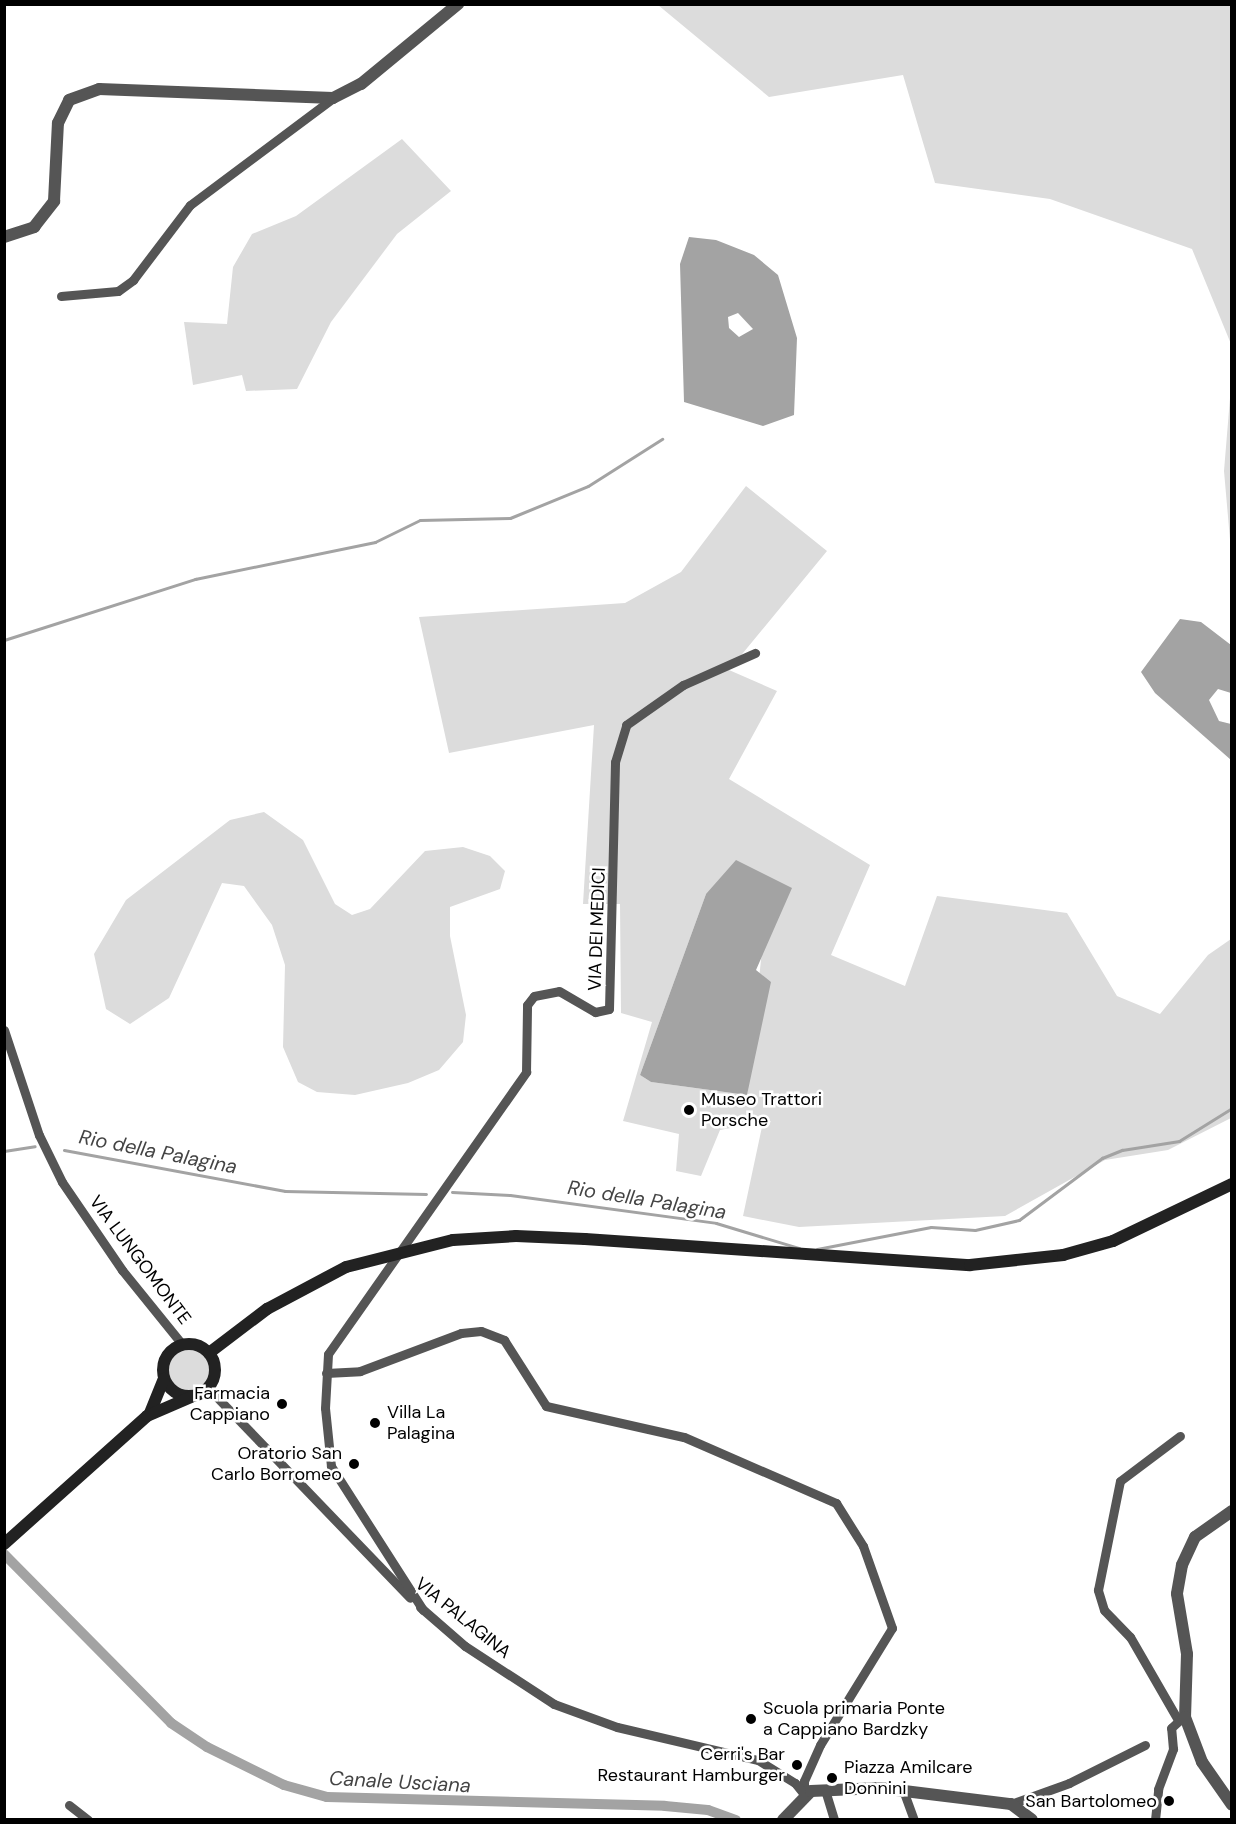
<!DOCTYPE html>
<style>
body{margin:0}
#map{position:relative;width:1236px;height:1824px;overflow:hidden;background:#fff;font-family:"DM Sans",sans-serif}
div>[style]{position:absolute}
.green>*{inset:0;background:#dcdcdc}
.round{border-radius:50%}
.water>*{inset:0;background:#a3a3a3}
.stream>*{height:3px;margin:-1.5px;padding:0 1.5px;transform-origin:1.5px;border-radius:1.5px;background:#a3a3a3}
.canal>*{height:10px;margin:-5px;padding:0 5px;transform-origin:5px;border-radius:5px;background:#a3a3a3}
.minor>*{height:9px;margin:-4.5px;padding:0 4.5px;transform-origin:4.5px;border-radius:4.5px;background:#555}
.tertiary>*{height:12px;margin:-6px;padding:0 6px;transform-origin:6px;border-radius:6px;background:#555}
.secondary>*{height:12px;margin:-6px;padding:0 6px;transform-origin:6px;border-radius:6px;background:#222}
.secondary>.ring{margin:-6px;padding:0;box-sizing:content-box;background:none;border:12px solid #222;border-radius:50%}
.dots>*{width:16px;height:16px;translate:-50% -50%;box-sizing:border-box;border:3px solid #fff;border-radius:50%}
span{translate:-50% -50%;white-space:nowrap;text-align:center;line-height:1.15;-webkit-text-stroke:5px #fff;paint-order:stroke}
.street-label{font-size:18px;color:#000}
.poi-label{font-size:18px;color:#000}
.left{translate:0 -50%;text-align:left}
.right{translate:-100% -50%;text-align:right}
.water-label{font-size:20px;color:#444;font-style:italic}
.frame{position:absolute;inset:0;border:6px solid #000;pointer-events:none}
</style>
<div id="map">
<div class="green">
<i style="clip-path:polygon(658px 5px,1231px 5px,1231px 344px,1192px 249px,1050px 199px,935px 183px,903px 75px,769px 97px)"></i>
<i style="clip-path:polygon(402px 139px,451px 191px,397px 234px,331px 322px,297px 389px,246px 391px,242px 375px,193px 385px,184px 322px,227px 324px,233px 267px,252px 234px,296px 216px)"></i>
<i style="clip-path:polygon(1231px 386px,1231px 551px,1224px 471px)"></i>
<i style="clip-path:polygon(evenodd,746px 486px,827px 551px,729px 670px,777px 691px,729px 779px,870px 865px,831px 955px,905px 986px,937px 896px,1067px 913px,1117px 996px,1160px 1014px,1208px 955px,1231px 939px,1231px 1118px,1168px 1150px,1105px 1160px,1005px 1216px,799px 1227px,743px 1216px,763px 1122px,720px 1130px,701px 1176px,676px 1171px,679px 1134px,623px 1121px,652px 1022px,621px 1013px,620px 904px,583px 904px,594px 725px,449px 753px,419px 617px,625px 603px,681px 572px,746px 486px,706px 894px,762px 950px,747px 1095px,651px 1082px,640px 1075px,706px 894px)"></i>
<i style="clip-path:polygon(264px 812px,303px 840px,335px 904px,352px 915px,370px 909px,425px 851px,463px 847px,490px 856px,505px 871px,500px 889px,450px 907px,450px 936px,466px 1015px,463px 1042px,439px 1070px,408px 1083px,355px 1095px,317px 1092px,298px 1082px,283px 1047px,285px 965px,272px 925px,244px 886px,222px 883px,169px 998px,130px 1024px,106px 1009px,94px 954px,126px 900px,230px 820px)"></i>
<i class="round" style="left:167px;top:1348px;width:44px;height:44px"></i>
</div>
<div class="water">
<i style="clip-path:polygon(evenodd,689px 237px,716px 240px,754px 255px,778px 275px,797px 338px,794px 415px,763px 426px,684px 402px,680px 264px,689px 237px,738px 313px,753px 329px,739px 337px,729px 328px,728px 317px,738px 313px)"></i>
<i style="clip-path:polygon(1180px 619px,1201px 622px,1231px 645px,1231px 693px,1218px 689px,1209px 700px,1219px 721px,1231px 724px,1231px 760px,1155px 693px,1141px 672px)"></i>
<i style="clip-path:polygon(736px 860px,792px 888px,756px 970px,771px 982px,747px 1095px,651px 1082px,640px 1075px,706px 894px)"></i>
</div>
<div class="stream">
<i style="left:4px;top:640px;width:201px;rotate:-17.7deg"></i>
<i style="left:195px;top:579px;width:184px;rotate:-11.6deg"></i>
<i style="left:375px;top:542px;width:50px;rotate:-26.1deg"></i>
<i style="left:420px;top:520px;width:90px;rotate:-1.3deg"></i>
<i style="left:510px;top:518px;width:84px;rotate:-22.3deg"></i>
<i style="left:588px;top:486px;width:88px;rotate:-32.4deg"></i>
<i style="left:64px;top:1150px;width:225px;rotate:10.5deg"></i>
<i style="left:285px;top:1191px;width:141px;rotate:1.2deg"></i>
<i style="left:4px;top:1151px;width:31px;rotate:-9deg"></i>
<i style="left:452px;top:1192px;width:58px;rotate:3deg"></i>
<i style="left:510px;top:1195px;width:208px;rotate:7.7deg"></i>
<i style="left:716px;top:1223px;width:87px;rotate:16.8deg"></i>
<i style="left:817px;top:1249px;width:116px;rotate:-10.9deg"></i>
<i style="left:931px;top:1227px;width:44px;rotate:3.9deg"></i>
<i style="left:975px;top:1230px;width:45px;rotate:-12.8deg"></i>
<i style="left:1019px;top:1220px;width:104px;rotate:-36.8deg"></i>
<i style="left:1102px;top:1158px;width:22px;rotate:-22deg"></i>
<i style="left:1122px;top:1150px;width:58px;rotate:-9deg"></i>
<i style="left:1179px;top:1141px;width:62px;rotate:-31.9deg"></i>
</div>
<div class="canal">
<i style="left:4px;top:1554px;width:238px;rotate:45.3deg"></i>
<i style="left:171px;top:1723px;width:43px;rotate:33.7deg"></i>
<i style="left:207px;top:1747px;width:86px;rotate:26.3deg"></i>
<i style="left:284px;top:1785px;width:45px;rotate:15.6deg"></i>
<i style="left:327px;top:1797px;width:338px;rotate:1.5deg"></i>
<i style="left:665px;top:1806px;width:43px;rotate:5.3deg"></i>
<i style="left:708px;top:1810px;width:30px;rotate:20deg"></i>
</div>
<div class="minor">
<i style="left:61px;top:296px;width:57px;rotate:-5deg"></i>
<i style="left:118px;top:291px;width:19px;rotate:-36deg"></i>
<i style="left:133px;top:280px;width:94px;rotate:-52.8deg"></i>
<i style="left:190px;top:205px;width:179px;rotate:-36.8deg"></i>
<i style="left:4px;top:1030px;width:111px;rotate:71.6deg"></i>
<i style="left:39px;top:1135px;width:52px;rotate:63.9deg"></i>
<i style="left:62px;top:1182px;width:107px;rotate:55.7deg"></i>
<i style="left:122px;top:1270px;width:95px;rotate:51deg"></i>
<i style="left:326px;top:1373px;width:34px;rotate:-3deg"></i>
<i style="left:360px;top:1371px;width:108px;rotate:-20.6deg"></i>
<i style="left:461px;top:1333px;width:20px;rotate:-6deg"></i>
<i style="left:481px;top:1331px;width:25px;rotate:21deg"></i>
<i style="left:504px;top:1340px;width:78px;rotate:57.5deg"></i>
<i style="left:546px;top:1406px;width:141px;rotate:12.7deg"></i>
<i style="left:684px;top:1437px;width:166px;rotate:23.5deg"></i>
<i style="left:836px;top:1503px;width:51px;rotate:57.9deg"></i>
<i style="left:863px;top:1546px;width:87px;rotate:70.5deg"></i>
<i style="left:892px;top:1628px;width:137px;rotate:121.6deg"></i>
<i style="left:820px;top:1745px;width:39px;rotate:114deg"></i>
<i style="left:804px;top:1781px;width:13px;rotate:90deg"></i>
<i style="left:208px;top:1388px;width:291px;rotate:46.1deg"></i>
<i style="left:420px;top:1607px;width:60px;rotate:40.9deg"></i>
<i style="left:465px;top:1646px;width:106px;rotate:33.1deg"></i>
<i style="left:554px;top:1704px;width:67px;rotate:20.1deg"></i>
<i style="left:617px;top:1727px;width:145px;rotate:13.2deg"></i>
<i style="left:758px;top:1760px;width:44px;rotate:31.9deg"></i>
<i style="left:795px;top:1783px;width:14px;rotate:51deg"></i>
<i style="left:423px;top:1610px;width:171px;rotate:-122.6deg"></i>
<i style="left:331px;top:1466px;width:58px;rotate:-95.9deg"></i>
<i style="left:325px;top:1408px;width:54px;rotate:-86.8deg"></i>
<i style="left:328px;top:1354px;width:345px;rotate:-54.9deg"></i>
<i style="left:526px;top:1072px;width:67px;rotate:-89.1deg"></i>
<i style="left:527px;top:1005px;width:11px;rotate:-52deg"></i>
<i style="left:534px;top:996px;width:25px;rotate:-11deg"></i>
<i style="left:559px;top:991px;width:42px;rotate:30.3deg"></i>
<i style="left:595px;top:1012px;width:14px;rotate:-12deg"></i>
<i style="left:609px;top:1009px;width:247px;rotate:-88.6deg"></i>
<i style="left:615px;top:762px;width:39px;rotate:-73deg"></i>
<i style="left:626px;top:725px;width:70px;rotate:-35.1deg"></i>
<i style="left:683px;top:685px;width:79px;rotate:-24deg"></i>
<i style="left:1178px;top:1720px;width:96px;rotate:-120deg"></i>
<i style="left:1130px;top:1637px;width:37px;rotate:-134deg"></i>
<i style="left:1104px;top:1610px;width:21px;rotate:-107deg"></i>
<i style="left:1098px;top:1590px;width:111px;rotate:-78.6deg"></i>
<i style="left:1120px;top:1481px;width:75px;rotate:-36.9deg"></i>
<i style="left:825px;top:1790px;width:31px;rotate:73deg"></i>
<i style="left:903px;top:1790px;width:32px;rotate:70deg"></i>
<i style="left:1011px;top:1804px;width:62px;rotate:-19.9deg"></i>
<i style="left:1069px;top:1783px;width:85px;rotate:-26.6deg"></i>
<i style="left:69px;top:1805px;width:24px;rotate:38deg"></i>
<i style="left:1155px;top:1820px;width:31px;rotate:-84deg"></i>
<i style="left:1158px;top:1789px;width:43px;rotate:-69.4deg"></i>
<i style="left:1173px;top:1749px;width:21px;rotate:-95deg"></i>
<i style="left:1171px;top:1728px;width:15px;rotate:-42deg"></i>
</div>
<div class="tertiary">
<i style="left:4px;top:237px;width:32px;rotate:-18deg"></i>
<i style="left:34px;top:227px;width:33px;rotate:-52deg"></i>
<i style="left:54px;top:201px;width:78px;rotate:-87.1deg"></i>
<i style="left:58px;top:123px;width:25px;rotate:-64deg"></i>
<i style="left:69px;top:100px;width:32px;rotate:-20deg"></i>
<i style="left:99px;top:89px;width:234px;rotate:2.2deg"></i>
<i style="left:333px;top:98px;width:31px;rotate:-27deg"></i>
<i style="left:361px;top:84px;width:126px;rotate:-39.5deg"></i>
<i style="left:1232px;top:1511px;width:45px;rotate:144.9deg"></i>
<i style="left:1195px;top:1537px;width:31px;rotate:115deg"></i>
<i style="left:1182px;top:1565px;width:29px;rotate:100deg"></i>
<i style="left:1177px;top:1594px;width:61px;rotate:80.5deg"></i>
<i style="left:1187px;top:1654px;width:63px;rotate:91.8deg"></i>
<i style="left:1185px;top:1717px;width:48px;rotate:69.3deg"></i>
<i style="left:1202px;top:1762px;width:52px;rotate:55.1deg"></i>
<i style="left:783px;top:1820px;width:40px;rotate:-46deg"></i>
<i style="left:811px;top:1791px;width:69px;rotate:-2.5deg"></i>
<i style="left:880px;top:1788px;width:132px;rotate:7deg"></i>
<i style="left:1011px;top:1804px;width:26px;rotate:37deg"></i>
</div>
<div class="secondary">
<i class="ring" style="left:163px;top:1344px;width:40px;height:40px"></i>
<i style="left:209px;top:1353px;width:73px;rotate:-37.2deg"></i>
<i style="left:267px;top:1309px;width:89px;rotate:-28deg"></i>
<i style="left:346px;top:1267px;width:110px;rotate:-14.2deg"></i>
<i style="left:453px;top:1240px;width:63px;rotate:-3.6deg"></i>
<i style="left:516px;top:1236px;width:69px;rotate:2.5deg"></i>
<i style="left:585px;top:1239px;width:386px;rotate:3.9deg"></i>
<i style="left:970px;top:1265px;width:94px;rotate:-6.1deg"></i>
<i style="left:1063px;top:1255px;width:52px;rotate:-15.6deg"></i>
<i style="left:1113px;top:1241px;width:132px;rotate:-25.6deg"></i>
<i style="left:150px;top:1413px;width:37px;rotate:-68deg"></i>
<i style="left:4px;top:1544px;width:192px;rotate:-41.8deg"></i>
<i style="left:147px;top:1416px;width:48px;rotate:-23.4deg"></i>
</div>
<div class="dots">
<i style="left:689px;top:1110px;background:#000"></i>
<i style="left:282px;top:1404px;background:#000"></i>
<i style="left:375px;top:1423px;background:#000"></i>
<i style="left:354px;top:1464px;background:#000"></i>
<i style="left:751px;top:1719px;background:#000"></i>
<i style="left:797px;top:1765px;background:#000"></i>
<i style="left:832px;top:1778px;background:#000"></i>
<i style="left:1169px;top:1801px;background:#000"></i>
</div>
<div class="street-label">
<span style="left:597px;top:929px;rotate:-88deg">VIA DEI MEDICI</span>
<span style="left:140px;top:1260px;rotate:53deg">VIA LUNGOMONTE</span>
<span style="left:463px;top:1618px;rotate:39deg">VIA PALAGINA</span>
</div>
<div class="poi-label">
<span class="left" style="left:701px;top:1110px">Museo Trattori<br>Porsche</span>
<span class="right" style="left:270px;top:1404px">Farmacia<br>Cappiano</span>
<span class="left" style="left:387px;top:1423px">Villa La<br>Palagina</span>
<span class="right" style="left:342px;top:1464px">Oratorio San<br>Carlo Borromeo</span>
<span class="left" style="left:763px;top:1719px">Scuola primaria Ponte<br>a Cappiano Bardzky</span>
<span class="right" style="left:785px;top:1765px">Cerri's Bar<br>Restaurant Hamburger</span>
<span class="left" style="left:844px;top:1778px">Piazza Amilcare<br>Donnini</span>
<span class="right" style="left:1157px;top:1801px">San Bartolomeo</span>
</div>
<div class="water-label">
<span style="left:158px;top:1152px;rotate:11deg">Rio della Palagina</span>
<span style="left:647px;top:1200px;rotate:9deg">Rio della Palagina</span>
<span style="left:400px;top:1782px;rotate:3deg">Canale Usciana</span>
</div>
<div class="frame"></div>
</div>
